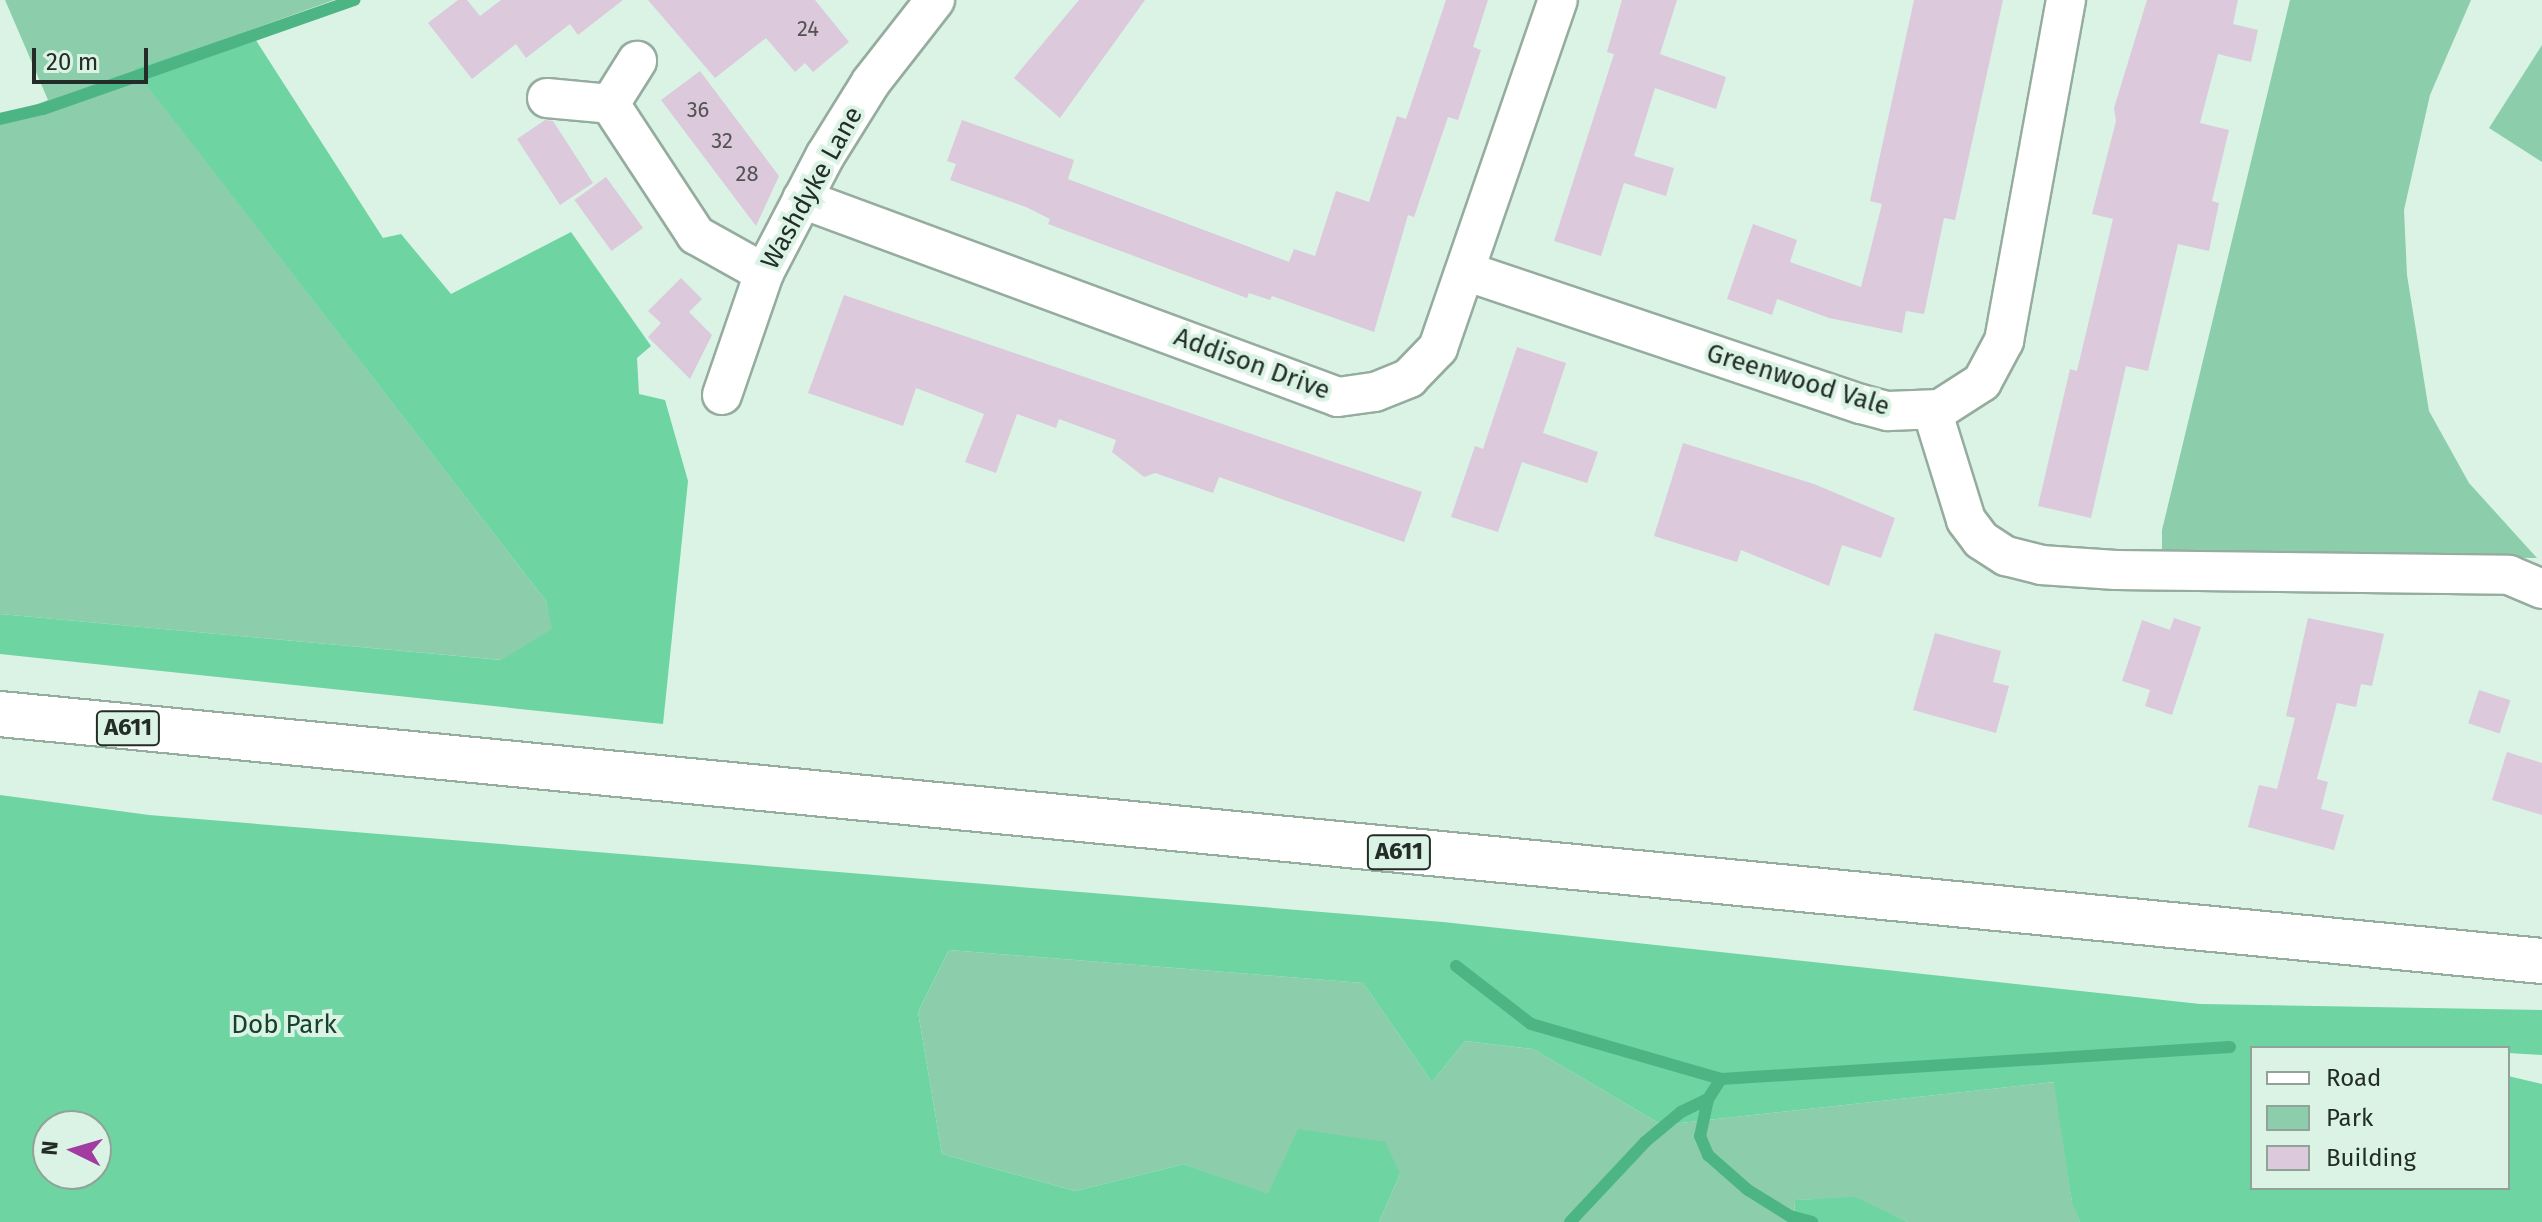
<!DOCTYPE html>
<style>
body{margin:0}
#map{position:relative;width:2542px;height:1222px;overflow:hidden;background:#daf3e5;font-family:"Fira Sans",sans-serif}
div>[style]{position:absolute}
.green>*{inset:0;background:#8cceab}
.forest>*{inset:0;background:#6dd4a2}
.stream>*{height:12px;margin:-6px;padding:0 6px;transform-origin:6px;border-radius:6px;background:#4db584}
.building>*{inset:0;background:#dcc9db;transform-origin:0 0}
.roads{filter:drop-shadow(2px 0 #95ac9f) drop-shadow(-2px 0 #95ac9f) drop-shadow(0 2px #95ac9f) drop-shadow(0 -2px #95ac9f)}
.street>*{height:38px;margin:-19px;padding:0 19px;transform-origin:19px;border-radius:19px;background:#fff}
.primary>*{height:44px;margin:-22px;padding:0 22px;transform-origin:22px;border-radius:22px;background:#fff}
span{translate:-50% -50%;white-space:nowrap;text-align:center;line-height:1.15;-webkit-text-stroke:8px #daf3e5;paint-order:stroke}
.number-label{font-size:22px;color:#515354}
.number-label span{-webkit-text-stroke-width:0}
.shield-label span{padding:2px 6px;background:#daf3e5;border:2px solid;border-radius:6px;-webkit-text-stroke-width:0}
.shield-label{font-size:24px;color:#232c27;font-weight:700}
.street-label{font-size:26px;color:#232c27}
.park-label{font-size:26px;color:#15412d}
.legend{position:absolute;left:2250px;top:1046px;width:260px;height:144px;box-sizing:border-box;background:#daf3e5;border:2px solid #91a399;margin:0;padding:10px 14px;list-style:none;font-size:24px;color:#232c27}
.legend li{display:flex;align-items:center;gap:16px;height:40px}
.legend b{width:40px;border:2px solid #91a399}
.north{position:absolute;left:32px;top:1110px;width:80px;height:80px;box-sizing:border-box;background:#daf3e5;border:2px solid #91a399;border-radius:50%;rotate:275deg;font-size:22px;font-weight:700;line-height:32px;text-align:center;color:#232c27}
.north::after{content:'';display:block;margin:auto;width:28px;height:36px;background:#a23ca1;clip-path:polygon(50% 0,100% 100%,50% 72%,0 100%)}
.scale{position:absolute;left:32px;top:48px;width:116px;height:36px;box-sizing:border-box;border:4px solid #232c27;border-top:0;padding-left:10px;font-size:24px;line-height:28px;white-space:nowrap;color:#232c27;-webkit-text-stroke:6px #daf3e5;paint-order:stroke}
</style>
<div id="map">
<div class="green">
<i style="clip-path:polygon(5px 0,334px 0,136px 71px,546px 601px,553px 629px,502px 660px,0 614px,0 118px,48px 100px)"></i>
<i style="clip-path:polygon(2290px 0,2471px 0,2430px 95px,2404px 210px,2407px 275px,2429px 411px,2469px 483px,2537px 558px,2162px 554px,2162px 530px)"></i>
<i style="clip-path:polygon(2542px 45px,2542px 162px,2489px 128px)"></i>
<i style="clip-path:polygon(949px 950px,1363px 983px,1432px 1082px,1465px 1041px,1533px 1049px,1662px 1125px,2055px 1082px,2072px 1202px,2080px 1222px,1908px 1222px,1855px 1198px,1795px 1200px,1794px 1222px,1379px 1222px,1400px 1174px,1269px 1195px,1184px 1164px,1075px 1191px,942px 1154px,918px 1012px)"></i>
</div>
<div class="forest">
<i style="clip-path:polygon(250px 31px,383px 238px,401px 234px,451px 294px,571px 232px,651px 346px,637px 358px,639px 394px,665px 400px,688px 481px,663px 724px,0 654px,0 614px,501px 660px,552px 629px,546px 601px,134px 69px)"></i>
<i style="clip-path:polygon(evenodd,0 795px,149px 815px,1443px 922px,2200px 1004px,2542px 1010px,2542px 1055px,2508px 1053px,2508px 1048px,2252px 1048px,2252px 1188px,2508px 1188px,2508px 1076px,2542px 1084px,2542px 1222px,2080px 1222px,2072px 1203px,2054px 1082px,1662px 1125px,1533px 1049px,1465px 1041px,1432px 1082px,1363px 983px,949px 950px,918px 1012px,942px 1154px,1075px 1191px,1184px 1164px,1268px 1194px,1298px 1129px,1385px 1142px,1400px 1174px,1379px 1222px,0 1222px,0 795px,96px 1126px,96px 1174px,48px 1174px,48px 1126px,96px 1126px)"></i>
<i style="clip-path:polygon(1855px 1197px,1908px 1222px,1794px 1222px,1795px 1200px)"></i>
</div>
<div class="stream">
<i style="left:0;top:119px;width:44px;rotate:-13.1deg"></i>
<i style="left:43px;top:109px;width:330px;rotate:-19.3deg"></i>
<i style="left:1456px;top:966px;width:95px;rotate:37.7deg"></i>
<i style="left:1531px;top:1024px;width:198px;rotate:16.1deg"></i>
<i style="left:1721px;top:1079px;width:24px;rotate:123deg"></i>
<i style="left:1708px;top:1099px;width:38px;rotate:102deg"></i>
<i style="left:1700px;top:1136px;width:21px;rotate:67deg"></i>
<i style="left:1708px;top:1155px;width:53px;rotate:41.2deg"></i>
<i style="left:1748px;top:1190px;width:49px;rotate:31.8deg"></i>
<i style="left:1790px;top:1216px;width:23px;rotate:15deg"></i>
<i style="left:1721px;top:1079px;width:510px;rotate:-3.6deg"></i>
<i style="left:1570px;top:1222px;width:110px;rotate:-46.8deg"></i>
<i style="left:1645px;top:1142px;width:47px;rotate:-39.8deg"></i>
<i style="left:1681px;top:1112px;width:30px;rotate:-26deg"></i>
</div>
<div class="building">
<i style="clip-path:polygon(458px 0,467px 0,480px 16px,501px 0,623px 0,578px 35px,570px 24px,526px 58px,516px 44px,472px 79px,428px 23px)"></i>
<i style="clip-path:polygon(648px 0,815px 0,849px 42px,813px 72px,805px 63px,795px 72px,766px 38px,715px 78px)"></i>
<i style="clip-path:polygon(1079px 0,1145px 0,1060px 118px,1014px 78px)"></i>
<i style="clip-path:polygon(1446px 0,1488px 0,1473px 47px,1481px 50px,1458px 120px,1448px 117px,1414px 217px,1408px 215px,1374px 332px,1272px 296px,1270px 300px,1249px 293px,1247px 298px,1048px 224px,1050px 219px,1026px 207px,950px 180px,956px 164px,947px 161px,962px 120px,1074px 160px,1068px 179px,1289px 262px,1294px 249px,1315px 256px,1336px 191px,1369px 202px,1397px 116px,1406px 119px)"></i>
<i style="clip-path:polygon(1622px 0,1677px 0,1660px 54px,1726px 77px,1716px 109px,1655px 88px,1634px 156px,1674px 168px,1666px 196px,1624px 183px,1601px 256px,1554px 241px,1614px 54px,1607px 52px)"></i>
<i style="clip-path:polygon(1914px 0,2003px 0,1955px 220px,1944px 218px,1924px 314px,1906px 311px,1902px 333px,1829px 318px,1777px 299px,1772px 315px,1727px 299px,1753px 224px,1797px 240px,1790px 262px,1861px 287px,1882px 204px,1870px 201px)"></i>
<i style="clip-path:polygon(2147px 0,2238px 0,2233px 24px,2258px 30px,2251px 62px,2218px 54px,2200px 123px,2229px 130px,2212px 201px,2219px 203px,2209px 251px,2178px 244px,2148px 371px,2126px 366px,2091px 518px,2038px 506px,2070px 369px,2077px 371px,2113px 219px,2092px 214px,2116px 121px,2114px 108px)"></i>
<i style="clip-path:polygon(700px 71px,779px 176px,756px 226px,661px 100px)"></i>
<i style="clip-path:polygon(545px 120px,553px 121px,593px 183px,560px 205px,517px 139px)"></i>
<i style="left:606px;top:177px;width:63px;height:39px;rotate:54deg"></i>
<i style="clip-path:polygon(681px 278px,702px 299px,689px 312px,712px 335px,690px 379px,648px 337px,661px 323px,648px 311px)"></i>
<i style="clip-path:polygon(844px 295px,1422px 492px,1404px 542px,1219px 477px,1213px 493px,1155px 473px,1144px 477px,1112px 452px,1116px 440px,1059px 419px,1056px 428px,1017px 414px,996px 473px,965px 462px,984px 414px,916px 388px,903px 426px,808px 393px)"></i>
<i style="clip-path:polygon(1517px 347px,1566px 363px,1543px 433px,1598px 452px,1587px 483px,1522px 462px,1498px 532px,1451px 517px,1475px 446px,1483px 449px)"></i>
<i style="clip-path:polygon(1683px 443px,1814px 484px,1895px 518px,1881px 558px,1842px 545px,1829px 586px,1741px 550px,1737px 562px,1654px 536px)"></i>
<i style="clip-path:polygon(2174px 618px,2201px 627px,2172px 715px,2145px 706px,2150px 690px,2122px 681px,2142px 620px,2170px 630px)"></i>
<i style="clip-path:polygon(2308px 618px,2384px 634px,2372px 686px,2361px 684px,2356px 707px,2337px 703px,2317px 779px,2328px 782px,2321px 809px,2344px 815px,2334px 850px,2248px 827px,2259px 785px,2277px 789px,2295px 718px,2286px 716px)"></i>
<i style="clip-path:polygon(1935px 633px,2001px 651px,1993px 682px,2009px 686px,1996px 733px,1913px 710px)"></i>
<i style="left:2479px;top:690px;width:33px;height:35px;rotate:18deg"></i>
<i style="clip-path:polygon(2507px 752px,2542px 763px,2542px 815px,2492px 800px)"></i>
</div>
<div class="roads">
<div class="street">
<i style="left:547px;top:98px;width:63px;rotate:5.4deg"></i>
<i style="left:610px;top:104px;width:51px;rotate:-57.9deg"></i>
<i style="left:610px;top:104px;width:157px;rotate:56.7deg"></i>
<i style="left:696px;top:235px;width:78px;rotate:29.2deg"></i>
<i style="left:802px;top:199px;width:571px;rotate:20.27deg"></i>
<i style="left:1338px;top:397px;width:37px;rotate:-8deg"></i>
<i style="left:1375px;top:392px;width:37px;rotate:-22deg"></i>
<i style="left:1409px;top:378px;width:42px;rotate:-46deg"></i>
<i style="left:1438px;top:348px;width:368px;rotate:-71deg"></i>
<i style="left:1465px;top:271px;width:418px;rotate:18.6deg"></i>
<i style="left:1861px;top:404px;width:28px;rotate:15deg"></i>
<i style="left:1888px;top:411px;width:52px;rotate:-2.2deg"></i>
<i style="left:1940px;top:409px;width:50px;rotate:-32.7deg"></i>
<i style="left:1982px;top:382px;width:47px;rotate:-61.8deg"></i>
<i style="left:2004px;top:341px;width:347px;rotate:-79.7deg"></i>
<i style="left:722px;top:395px;width:129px;rotate:-71deg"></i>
<i style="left:764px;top:273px;width:132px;rotate:-62.5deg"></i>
<i style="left:825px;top:156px;width:87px;rotate:-58.1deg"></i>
<i style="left:871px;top:82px;width:104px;rotate:-52deg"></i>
<i style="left:1932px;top:410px;width:115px;rotate:72.8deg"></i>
<i style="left:1966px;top:520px;width:25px;rotate:53deg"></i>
<i style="left:1981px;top:540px;width:30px;rotate:33deg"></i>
<i style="left:2006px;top:556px;width:36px;rotate:14deg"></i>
<i style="left:2041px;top:565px;width:75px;rotate:3.8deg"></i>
<i style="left:2116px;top:570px;width:393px;rotate:0.7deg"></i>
<i style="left:2509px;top:575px;width:36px;rotate:23deg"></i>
</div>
<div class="primary">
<i style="left:0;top:714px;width:2554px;rotate:5.55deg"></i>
</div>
</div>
<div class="number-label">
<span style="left:808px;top:29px">24</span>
<span style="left:698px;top:110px">36</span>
<span style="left:722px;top:141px">32</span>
<span style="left:747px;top:174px">28</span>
</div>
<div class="shield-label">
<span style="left:128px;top:728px">A611</span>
<span style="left:1399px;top:852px">A611</span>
</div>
<div class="street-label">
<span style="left:812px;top:188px;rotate:-61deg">Washdyke Lane</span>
<span style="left:1252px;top:364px;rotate:20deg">Addison Drive</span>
<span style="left:1798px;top:380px;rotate:17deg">Greenwood Vale</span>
</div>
<div class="park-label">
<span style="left:284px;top:1025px">Dob Park</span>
</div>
<ul class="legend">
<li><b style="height:10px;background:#fff"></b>Road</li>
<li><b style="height:22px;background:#8cceab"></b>Park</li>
<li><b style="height:22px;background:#dcc9db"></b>Building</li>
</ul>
<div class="north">N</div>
<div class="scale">20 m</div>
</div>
